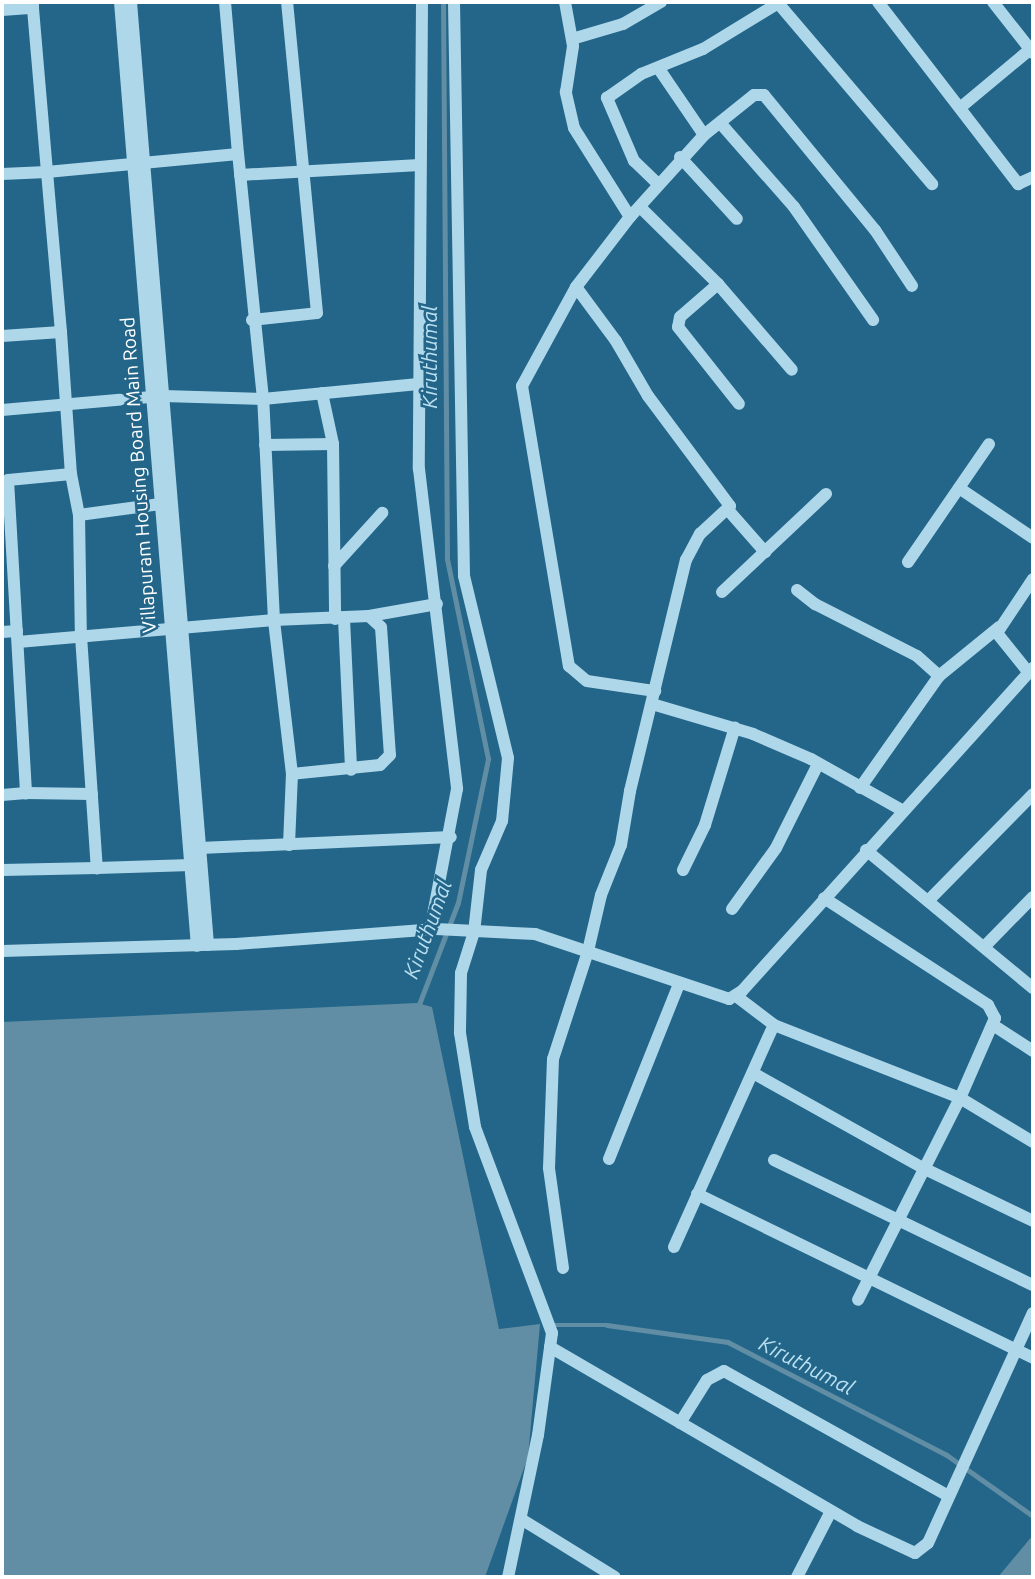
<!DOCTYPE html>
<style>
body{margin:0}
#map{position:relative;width:1035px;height:1579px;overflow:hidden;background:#236689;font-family:Ubuntu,sans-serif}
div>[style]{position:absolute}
.water>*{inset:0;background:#618ea4}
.stream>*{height:4.5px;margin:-2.25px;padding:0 2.25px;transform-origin:2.25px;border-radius:2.25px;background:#618ea4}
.minor>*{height:12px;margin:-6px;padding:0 6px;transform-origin:6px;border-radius:6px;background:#afd7ea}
span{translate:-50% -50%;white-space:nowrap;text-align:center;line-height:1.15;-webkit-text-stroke:5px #236689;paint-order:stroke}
.street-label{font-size:19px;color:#fff}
.water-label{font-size:21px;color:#bbe0f1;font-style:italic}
.frame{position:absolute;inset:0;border:4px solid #fff;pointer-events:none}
</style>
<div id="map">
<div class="water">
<i style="clip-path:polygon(417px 1003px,432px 1007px,499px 1329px,540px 1324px,528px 1457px,485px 1577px,2px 1577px,2px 1022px)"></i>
<i style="clip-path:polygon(1033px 1535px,1033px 1577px,998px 1577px)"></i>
</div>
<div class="stream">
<i style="left:418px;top:1007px;width:111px;rotate:-69deg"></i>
<i style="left:458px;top:903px;width:147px;rotate:-78.2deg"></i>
<i style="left:488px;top:759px;width:204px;rotate:-101.6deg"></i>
<i style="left:447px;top:559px;width:557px;rotate:-90.41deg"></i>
<i style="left:550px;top:1325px;width:57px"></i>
<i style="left:607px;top:1325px;width:122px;rotate:8deg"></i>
<i style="left:728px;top:1342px;width:246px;rotate:27.3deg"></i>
<i style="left:947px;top:1455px;width:105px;rotate:35.3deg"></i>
</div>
<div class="minor">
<i style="left:120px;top:2px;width:947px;rotate:85.34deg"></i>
<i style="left:131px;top:2px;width:946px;rotate:85.33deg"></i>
<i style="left:225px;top:2px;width:153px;rotate:85.1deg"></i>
<i style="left:422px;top:2px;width:467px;rotate:90.4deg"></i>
<i style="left:419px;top:469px;width:322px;rotate:83.2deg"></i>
<i style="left:457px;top:789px;width:144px;rotate:100.8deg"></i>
<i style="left:454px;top:2px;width:574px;rotate:89deg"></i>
<i style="left:464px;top:576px;width:187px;rotate:76.4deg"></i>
<i style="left:508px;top:758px;width:63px;rotate:95.4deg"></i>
<i style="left:502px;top:821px;width:53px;rotate:113.2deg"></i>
<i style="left:481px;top:870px;width:62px;rotate:96.4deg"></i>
<i style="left:474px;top:932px;width:43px;rotate:107.6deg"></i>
<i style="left:461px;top:973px;width:60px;rotate:91deg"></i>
<i style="left:460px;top:1033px;width:95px;rotate:80.9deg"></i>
<i style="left:475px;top:1127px;width:220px;rotate:69.5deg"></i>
<i style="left:552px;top:1333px;width:103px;rotate:97.8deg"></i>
<i style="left:538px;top:1435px;width:145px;rotate:101.9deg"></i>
<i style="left:878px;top:2px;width:230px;rotate:52.4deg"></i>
<i style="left:1018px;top:184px;width:17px;rotate:-25deg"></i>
<i style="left:993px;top:2px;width:65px;rotate:51.9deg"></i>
<i style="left:778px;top:3px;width:238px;rotate:49.6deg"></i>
<i style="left:2px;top:10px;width:31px;rotate:-4deg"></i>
<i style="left:33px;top:8px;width:6px;rotate:-90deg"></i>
<i style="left:572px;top:39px;width:53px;rotate:-16.4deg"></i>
<i style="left:623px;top:24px;width:44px;rotate:-30.1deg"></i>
<i style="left:659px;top:69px;width:80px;rotate:55.7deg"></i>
<i style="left:961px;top:107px;width:94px;rotate:-39.8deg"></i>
<i style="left:722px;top:125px;width:109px;rotate:48.7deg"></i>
<i style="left:794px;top:207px;width:138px;rotate:55deg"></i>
<i style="left:680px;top:157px;width:84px;rotate:47.4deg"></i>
<i style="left:2px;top:174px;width:45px;rotate:-2.5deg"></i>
<i style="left:47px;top:172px;width:165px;rotate:-94.9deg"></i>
<i style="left:240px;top:175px;width:180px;rotate:-3.2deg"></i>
<i style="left:657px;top:183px;width:32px;rotate:-136deg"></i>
<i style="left:634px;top:161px;width:69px;rotate:-113.2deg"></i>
<i style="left:607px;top:98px;width:42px;rotate:-35.2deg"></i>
<i style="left:641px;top:74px;width:67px;rotate:-22deg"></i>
<i style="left:703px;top:49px;width:90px;rotate:-31.4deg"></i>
<i style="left:640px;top:207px;width:110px;rotate:44.6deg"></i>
<i style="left:718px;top:284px;width:113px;rotate:49.3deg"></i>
<i style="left:630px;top:217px;width:110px;rotate:-47.9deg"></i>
<i style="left:704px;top:135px;width:64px;rotate:-38.7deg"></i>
<i style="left:754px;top:95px;width:10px"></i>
<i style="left:764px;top:95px;width:175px;rotate:50.6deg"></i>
<i style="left:875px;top:230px;width:67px;rotate:56.5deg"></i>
<i style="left:718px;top:284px;width:50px;rotate:139deg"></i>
<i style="left:680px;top:317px;width:10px;rotate:101deg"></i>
<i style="left:678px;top:327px;width:98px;rotate:51.6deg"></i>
<i style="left:576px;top:287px;width:113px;rotate:118.6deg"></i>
<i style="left:522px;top:386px;width:284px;rotate:80.5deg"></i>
<i style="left:569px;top:666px;width:23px;rotate:40deg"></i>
<i style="left:587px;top:681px;width:69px;rotate:8.4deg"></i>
<i style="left:252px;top:320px;width:65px;rotate:-6.1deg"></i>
<i style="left:317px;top:313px;width:312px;rotate:-95.5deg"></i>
<i style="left:2px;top:336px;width:59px;rotate:-3.9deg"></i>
<i style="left:61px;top:332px;width:142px;rotate:86deg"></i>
<i style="left:71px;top:474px;width:42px;rotate:79deg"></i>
<i style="left:79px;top:515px;width:121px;rotate:89.1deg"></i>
<i style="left:81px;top:636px;width:233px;rotate:86.1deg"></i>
<i style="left:97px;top:868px;width:95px;rotate:178.8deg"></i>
<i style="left:322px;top:393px;width:52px;rotate:77.8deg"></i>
<i style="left:2px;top:410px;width:162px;rotate:-5deg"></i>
<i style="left:163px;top:396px;width:100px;rotate:1.7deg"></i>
<i style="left:263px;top:399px;width:156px;rotate:-5.5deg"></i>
<i style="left:265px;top:445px;width:68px;rotate:-0.8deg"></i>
<i style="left:333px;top:444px;width:175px;rotate:89.3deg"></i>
<i style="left:71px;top:474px;width:63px;rotate:174.6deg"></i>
<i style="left:8px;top:480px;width:314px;rotate:86.7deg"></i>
<i style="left:26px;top:793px;width:66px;rotate:0.9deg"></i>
<i style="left:959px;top:488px;width:89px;rotate:34deg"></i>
<i style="left:729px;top:511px;width:55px;rotate:48.7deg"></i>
<i style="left:79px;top:515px;width:82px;rotate:-7.7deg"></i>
<i style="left:908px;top:562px;width:143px;rotate:-55.5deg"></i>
<i style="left:334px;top:566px;width:72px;rotate:-47.8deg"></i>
<i style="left:797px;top:590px;width:23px;rotate:38deg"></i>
<i style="left:815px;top:604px;width:114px;rotate:27deg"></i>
<i style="left:917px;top:656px;width:30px;rotate:42deg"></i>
<i style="left:939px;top:676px;width:137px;rotate:125.2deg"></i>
<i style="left:722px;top:592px;width:143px;rotate:-43.3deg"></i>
<i style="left:369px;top:616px;width:16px;rotate:43deg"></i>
<i style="left:381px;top:627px;width:128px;rotate:86deg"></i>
<i style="left:390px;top:755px;width:14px;rotate:135deg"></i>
<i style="left:380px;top:765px;width:88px;rotate:174.2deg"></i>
<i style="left:292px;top:774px;width:155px;rotate:-96.7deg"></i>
<i style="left:274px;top:620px;width:95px;rotate:-2.4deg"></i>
<i style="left:369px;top:616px;width:69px;rotate:-10deg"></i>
<i style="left:344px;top:619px;width:151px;rotate:87.3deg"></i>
<i style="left:2px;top:632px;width:15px;rotate:-4deg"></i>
<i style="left:18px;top:642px;width:257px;rotate:-4.9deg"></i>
<i style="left:274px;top:620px;width:221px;rotate:-92.8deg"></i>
<i style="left:263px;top:399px;width:246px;rotate:-95.8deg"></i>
<i style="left:238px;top:154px;width:192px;rotate:174.6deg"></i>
<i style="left:47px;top:172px;width:161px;rotate:85deg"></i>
<i style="left:1029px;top:673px;width:51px;rotate:-128.7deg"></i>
<i style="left:997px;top:633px;width:65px;rotate:-56.3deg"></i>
<i style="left:939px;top:676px;width:77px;rotate:-39.2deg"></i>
<i style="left:652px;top:704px;width:105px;rotate:16.5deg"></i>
<i style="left:753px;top:734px;width:63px;rotate:23.3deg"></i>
<i style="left:811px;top:759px;width:104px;rotate:29.3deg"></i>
<i style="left:2px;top:795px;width:24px;rotate:-5deg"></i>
<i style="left:289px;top:845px;width:71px;rotate:-87.6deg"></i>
<i style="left:866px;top:850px;width:217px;rotate:39.6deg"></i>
<i style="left:97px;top:868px;width:94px;rotate:-1.8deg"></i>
<i style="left:191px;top:865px;width:19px;rotate:-62deg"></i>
<i style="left:200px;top:848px;width:251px;rotate:-2.5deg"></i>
<i style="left:683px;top:870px;width:50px;rotate:-63.9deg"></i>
<i style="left:705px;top:825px;width:102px;rotate:-73deg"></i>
<i style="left:824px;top:898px;width:196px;rotate:33.1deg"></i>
<i style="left:988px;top:1005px;width:15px;rotate:62deg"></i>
<i style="left:995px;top:1018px;width:87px;rotate:113.6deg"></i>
<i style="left:960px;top:1098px;width:226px;rotate:116.8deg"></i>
<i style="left:928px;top:901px;width:150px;rotate:-45.5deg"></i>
<i style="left:732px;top:909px;width:75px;rotate:-54.2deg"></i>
<i style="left:776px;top:848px;width:94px;rotate:-63.4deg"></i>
<i style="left:984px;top:947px;width:70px;rotate:-45.6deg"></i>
<i style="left:2px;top:951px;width:234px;rotate:-1.7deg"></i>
<i style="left:236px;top:944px;width:201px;rotate:-4.3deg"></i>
<i style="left:436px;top:929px;width:99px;rotate:2.9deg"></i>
<i style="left:535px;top:934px;width:205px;rotate:18.5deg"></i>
<i style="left:729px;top:999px;width:15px;rotate:-32deg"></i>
<i style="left:742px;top:991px;width:435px;rotate:-48deg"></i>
<i style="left:736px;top:996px;width:48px;rotate:37.3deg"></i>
<i style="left:774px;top:1025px;width:200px;rotate:21.4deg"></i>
<i style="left:960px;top:1098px;width:85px;rotate:31.1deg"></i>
<i style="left:993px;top:1025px;width:48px;rotate:33deg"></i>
<i style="left:753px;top:1073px;width:195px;rotate:29.2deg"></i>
<i style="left:923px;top:1168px;width:122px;rotate:25.7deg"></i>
<i style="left:609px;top:1159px;width:188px;rotate:-68.2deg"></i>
<i style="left:774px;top:1160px;width:288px;rotate:25.8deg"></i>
<i style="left:697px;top:1194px;width:374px;rotate:26deg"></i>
<i style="left:674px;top:1247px;width:243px;rotate:-65.8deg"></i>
<i style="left:563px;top:1268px;width:101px;rotate:-98deg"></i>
<i style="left:549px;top:1168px;width:109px;rotate:-87.9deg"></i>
<i style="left:553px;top:1059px;width:114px;rotate:-72deg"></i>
<i style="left:588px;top:951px;width:57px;rotate:-76.9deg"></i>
<i style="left:601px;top:895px;width:54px;rotate:-68.2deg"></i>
<i style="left:621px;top:845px;width:55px;rotate:-80.5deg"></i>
<i style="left:630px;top:791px;width:238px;rotate:-76.4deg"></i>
<i style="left:686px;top:560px;width:30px;rotate:-62deg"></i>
<i style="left:700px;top:534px;width:41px;rotate:-43deg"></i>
<i style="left:730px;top:506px;width:137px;rotate:-126.7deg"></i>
<i style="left:648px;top:396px;width:64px;rotate:-120.2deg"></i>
<i style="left:616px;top:341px;width:67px;rotate:-126.5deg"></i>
<i style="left:576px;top:287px;width:88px;rotate:-52.4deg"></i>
<i style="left:630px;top:217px;width:105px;rotate:-122.2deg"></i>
<i style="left:574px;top:128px;width:37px;rotate:-103deg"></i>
<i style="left:566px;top:92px;width:47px;rotate:-81.3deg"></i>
<i style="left:573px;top:46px;width:45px;rotate:-100.3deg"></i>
<i style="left:550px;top:1347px;width:355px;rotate:30.2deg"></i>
<i style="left:857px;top:1526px;width:64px;rotate:25deg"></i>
<i style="left:915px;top:1553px;width:16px;rotate:-38deg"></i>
<i style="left:928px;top:1543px;width:253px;rotate:-65.5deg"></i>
<i style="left:680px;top:1423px;width:51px;rotate:-57.9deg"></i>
<i style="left:707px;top:1380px;width:19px;rotate:-28deg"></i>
<i style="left:724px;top:1371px;width:257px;rotate:29.1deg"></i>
<i style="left:521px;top:1519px;width:110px;rotate:31.7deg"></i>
<i style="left:797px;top:1577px;width:74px;rotate:-62.7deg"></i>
</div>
<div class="street-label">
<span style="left:139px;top:475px;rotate:-94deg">Villapuram Housing Board Main Road</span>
</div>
<div class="water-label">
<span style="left:429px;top:357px;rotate:-90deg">Kiruthumal</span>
<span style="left:427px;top:929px;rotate:-70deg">Kiruthumal</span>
<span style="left:807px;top:1365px;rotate:27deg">Kiruthumal</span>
</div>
<div class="frame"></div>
</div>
